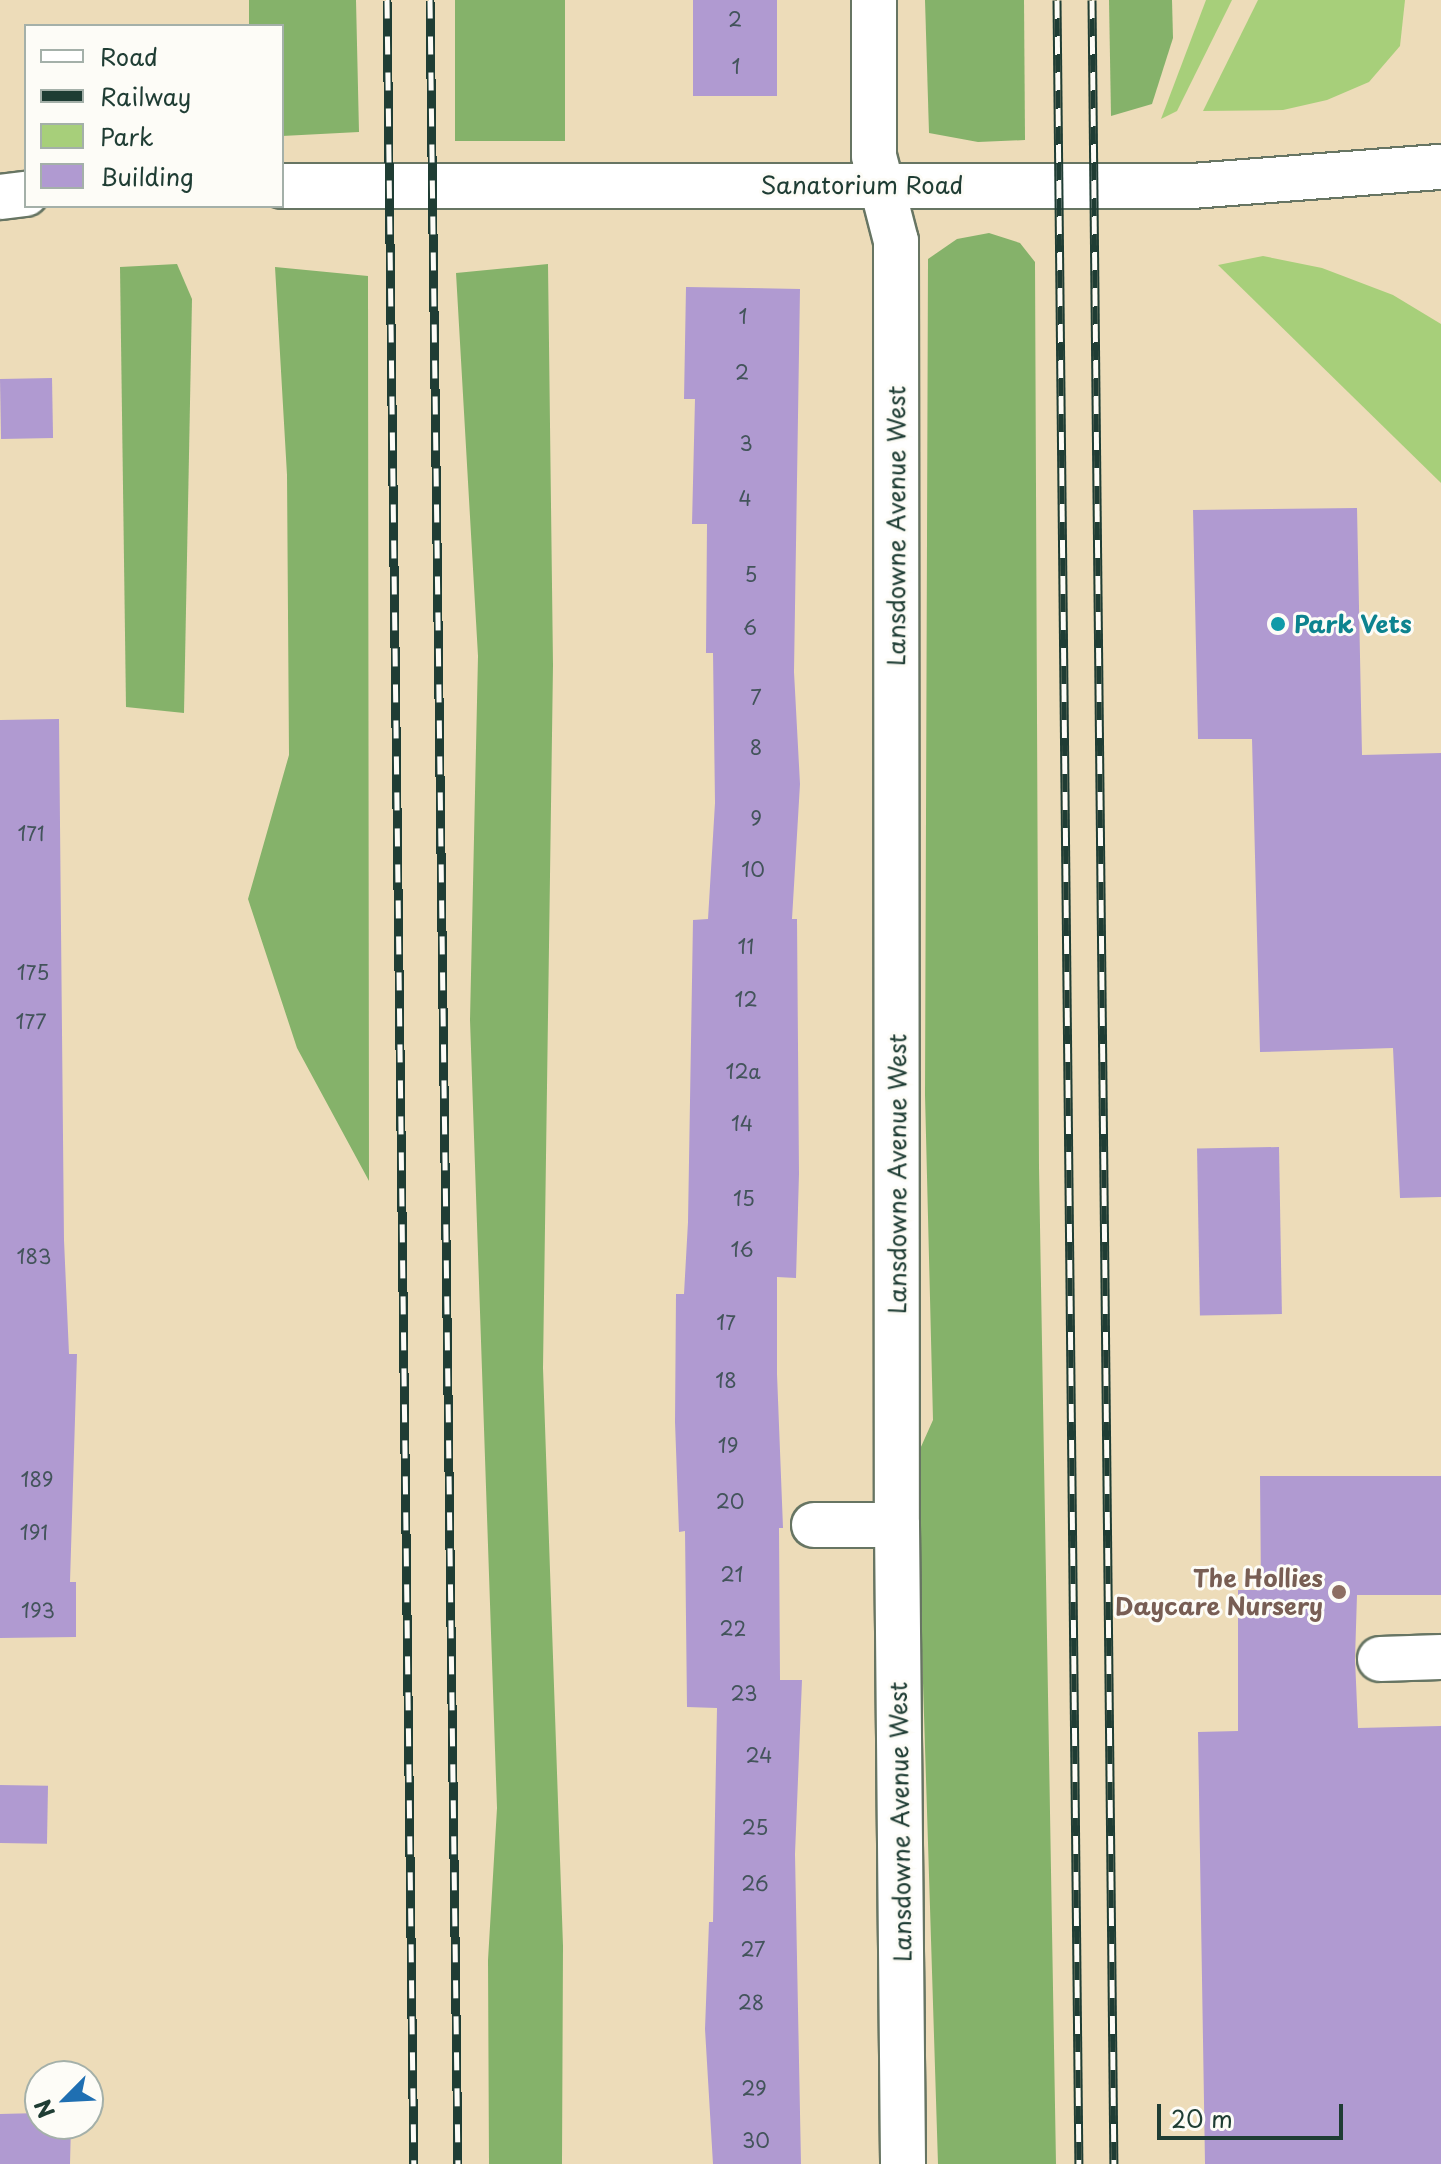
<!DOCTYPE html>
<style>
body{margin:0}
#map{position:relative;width:1441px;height:2164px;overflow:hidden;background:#eddcb9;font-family:"Playpen Sans",sans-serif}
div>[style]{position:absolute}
.green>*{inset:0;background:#a7cf7a}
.forest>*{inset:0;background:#85b26a;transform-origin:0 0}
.building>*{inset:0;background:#b09ad1;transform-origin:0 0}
.roads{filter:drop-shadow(2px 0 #677563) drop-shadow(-2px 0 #677563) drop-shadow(0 2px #677563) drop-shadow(0 -2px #677563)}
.minor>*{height:44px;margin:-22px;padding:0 22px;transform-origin:22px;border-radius:22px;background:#fff}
.rail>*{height:9px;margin-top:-4.5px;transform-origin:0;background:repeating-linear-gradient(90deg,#fdfcf7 0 18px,#1f3d34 0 36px);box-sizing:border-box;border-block:2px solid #1f3d34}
.dots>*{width:22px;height:22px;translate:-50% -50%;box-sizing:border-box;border:4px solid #fdfcf7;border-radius:50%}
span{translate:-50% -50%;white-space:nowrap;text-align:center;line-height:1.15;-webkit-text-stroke:6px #fdfcf7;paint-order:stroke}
.number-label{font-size:20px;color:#43545b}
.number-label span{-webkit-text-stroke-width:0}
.street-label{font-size:24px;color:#1f3d34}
.culture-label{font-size:24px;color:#0d838f;font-weight:700}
.left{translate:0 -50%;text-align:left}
.education-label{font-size:24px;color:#785e54;font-weight:700}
.right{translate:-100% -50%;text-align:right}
.legend{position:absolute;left:24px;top:24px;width:260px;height:184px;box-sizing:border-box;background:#fdfcf7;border:2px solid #a4b0a9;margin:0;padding:10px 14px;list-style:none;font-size:24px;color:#1f3d34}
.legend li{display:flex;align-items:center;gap:16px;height:40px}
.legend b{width:40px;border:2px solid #a4b0a9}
.north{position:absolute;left:24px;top:2060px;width:80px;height:80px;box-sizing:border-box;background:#fdfcf7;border:2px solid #a4b0a9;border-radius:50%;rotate:246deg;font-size:22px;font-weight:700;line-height:32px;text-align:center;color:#1f3d34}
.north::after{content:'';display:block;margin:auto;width:28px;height:36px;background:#1f6fb2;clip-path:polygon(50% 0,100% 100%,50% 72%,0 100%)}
.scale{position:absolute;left:1157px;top:2104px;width:186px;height:36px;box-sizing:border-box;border:4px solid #1f3d34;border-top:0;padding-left:10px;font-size:24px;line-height:28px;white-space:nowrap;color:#1f3d34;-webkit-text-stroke:6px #fdfcf7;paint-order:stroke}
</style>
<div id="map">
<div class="green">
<i style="clip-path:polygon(1206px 0,1232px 0,1177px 111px,1161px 119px)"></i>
<i style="clip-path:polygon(1258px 0,1405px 0,1400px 46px,1369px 82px,1327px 100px,1283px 110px,1203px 111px)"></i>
<i style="clip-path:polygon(1263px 256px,1322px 268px,1393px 295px,1441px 324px,1441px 483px,1218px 265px)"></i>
</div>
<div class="forest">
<i style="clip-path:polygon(249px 0,356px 0,359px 132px,282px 136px,282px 26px,249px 26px)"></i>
<i style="left:455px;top:0;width:110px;height:141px"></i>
<i style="clip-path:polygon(925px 0,1024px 0,1025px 140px,978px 142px,929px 133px)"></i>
<i style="clip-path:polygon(1109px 0,1172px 0,1173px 38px,1152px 104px,1111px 116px)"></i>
<i style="clip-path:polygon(989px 233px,1020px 243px,1035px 262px,1039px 1167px,1056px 2164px,938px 2164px,916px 1458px,933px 1420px,925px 1095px,928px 259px,957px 239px)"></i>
<i style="clip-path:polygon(177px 264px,192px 299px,184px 713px,126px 707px,120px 267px)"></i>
<i style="clip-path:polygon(548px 264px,553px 665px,543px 1368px,563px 1946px,562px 2164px,489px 2164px,488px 1960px,497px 1808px,470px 1020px,478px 656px,456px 273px)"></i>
<i style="clip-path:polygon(275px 267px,368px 276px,369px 1181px,297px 1048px,248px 899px,289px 755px,287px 475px)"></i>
</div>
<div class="building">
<i style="left:693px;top:0;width:84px;height:96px"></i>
<i style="clip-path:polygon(686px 287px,800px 289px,794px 672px,800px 784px,792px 919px,797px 919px,799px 1174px,796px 1278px,777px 1277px,777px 1374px,783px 1528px,779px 1528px,780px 1680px,802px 1680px,795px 1854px,801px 2164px,713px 2164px,705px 2029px,709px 1922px,713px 1922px,717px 1708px,687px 1707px,685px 1531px,679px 1532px,675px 1422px,676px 1294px,684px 1294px,688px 1222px,693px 920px,708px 919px,715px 803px,713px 653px,706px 653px,707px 524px,692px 524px,695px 399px,684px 399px)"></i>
<i style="left:52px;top:378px;width:60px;height:52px;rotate:89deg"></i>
<i style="clip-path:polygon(1357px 508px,1362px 755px,1441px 753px,1441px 1197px,1400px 1198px,1393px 1048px,1260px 1052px,1252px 739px,1198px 739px,1193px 510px)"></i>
<i style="clip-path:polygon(59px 719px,64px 1240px,69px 1354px,77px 1354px,70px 1582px,76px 1582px,76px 1637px,0 1638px,0 720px)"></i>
<i style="left:1279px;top:1147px;width:167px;height:82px;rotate:89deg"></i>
<i style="clip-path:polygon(1260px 1476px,1441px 1476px,1441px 1595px,1357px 1595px,1355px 1659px,1358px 1728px,1441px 1726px,1441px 2164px,1205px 2164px,1198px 1732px,1238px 1731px,1238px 1590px,1261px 1590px)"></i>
<i style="left:0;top:1785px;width:48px;height:58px;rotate:1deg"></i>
<i style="clip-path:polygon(40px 2113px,40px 2124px,71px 2124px,70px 2164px,0 2164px,0 2114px)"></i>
</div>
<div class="roads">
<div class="minor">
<i style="left:874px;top:0;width:156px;rotate:90deg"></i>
<i style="left:874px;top:156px;width:88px;rotate:75.5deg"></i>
<i style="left:896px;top:241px;width:1284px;rotate:89.96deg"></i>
<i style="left:897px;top:1525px;width:639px;rotate:89.46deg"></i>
<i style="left:282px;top:186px;width:910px"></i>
<i style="left:1192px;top:186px;width:250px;rotate:-4.4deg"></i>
<i style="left:0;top:197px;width:26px;rotate:-7deg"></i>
<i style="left:814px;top:1525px;width:83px"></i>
<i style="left:1380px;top:1659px;width:61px;rotate:-1.9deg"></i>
</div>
</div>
<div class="rail">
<i style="left:387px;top:0;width:2164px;rotate:89.29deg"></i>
<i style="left:430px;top:0;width:2164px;rotate:89.26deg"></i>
<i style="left:1057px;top:0;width:2164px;rotate:89.42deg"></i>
<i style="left:1092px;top:0;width:2164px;rotate:89.42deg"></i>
</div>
<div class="dots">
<i style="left:1278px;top:624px;background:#0f9aa8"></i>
<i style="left:1339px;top:1592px;background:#8d6e63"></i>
</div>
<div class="number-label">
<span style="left:735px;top:19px">2</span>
<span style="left:736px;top:66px">1</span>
<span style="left:743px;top:316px">1</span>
<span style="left:742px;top:372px">2</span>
<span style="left:746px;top:443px">3</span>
<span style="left:745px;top:498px">4</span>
<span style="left:751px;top:574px">5</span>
<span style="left:750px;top:627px">6</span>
<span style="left:756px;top:697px">7</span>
<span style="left:756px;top:747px">8</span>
<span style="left:756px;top:818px">9</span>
<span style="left:31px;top:833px">171</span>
<span style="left:753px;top:869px">10</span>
<span style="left:746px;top:946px">11</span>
<span style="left:33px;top:972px">175</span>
<span style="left:746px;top:999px">12</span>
<span style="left:31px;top:1021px">177</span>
<span style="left:743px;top:1071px">12a</span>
<span style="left:742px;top:1123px">14</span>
<span style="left:744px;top:1198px">15</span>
<span style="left:742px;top:1249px">16</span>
<span style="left:34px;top:1256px">183</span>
<span style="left:726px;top:1322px">17</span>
<span style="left:726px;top:1380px">18</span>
<span style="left:728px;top:1445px">19</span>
<span style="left:37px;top:1479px">189</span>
<span style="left:730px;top:1501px">20</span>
<span style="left:34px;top:1532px">191</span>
<span style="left:732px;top:1574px">21</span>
<span style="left:38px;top:1610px">193</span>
<span style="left:733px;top:1628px">22</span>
<span style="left:744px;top:1693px">23</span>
<span style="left:759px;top:1755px">24</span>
<span style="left:755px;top:1827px">25</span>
<span style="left:755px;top:1883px">26</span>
<span style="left:753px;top:1949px">27</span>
<span style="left:751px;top:2002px">28</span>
<span style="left:754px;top:2088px">29</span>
<span style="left:756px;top:2140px">30</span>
</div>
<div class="street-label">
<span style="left:862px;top:185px">Sanatorium Road</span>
<span style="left:896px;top:526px;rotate:-90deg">Lansdowne Avenue West</span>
<span style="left:897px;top:1174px;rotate:-90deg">Lansdowne Avenue West</span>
<span style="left:900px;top:1822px;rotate:-91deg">Lansdowne Avenue West</span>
</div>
<div class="culture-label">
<span class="left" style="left:1294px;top:624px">Park Vets</span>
</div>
<div class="education-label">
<span class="right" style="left:1323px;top:1592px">The Hollies<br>Daycare Nursery</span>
</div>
<ul class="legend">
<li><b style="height:10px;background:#fff"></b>Road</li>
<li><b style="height:10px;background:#1f3d34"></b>Railway</li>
<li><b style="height:22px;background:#a7cf7a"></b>Park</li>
<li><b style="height:22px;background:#b09ad1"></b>Building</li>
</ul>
<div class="north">N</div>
<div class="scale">20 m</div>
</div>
